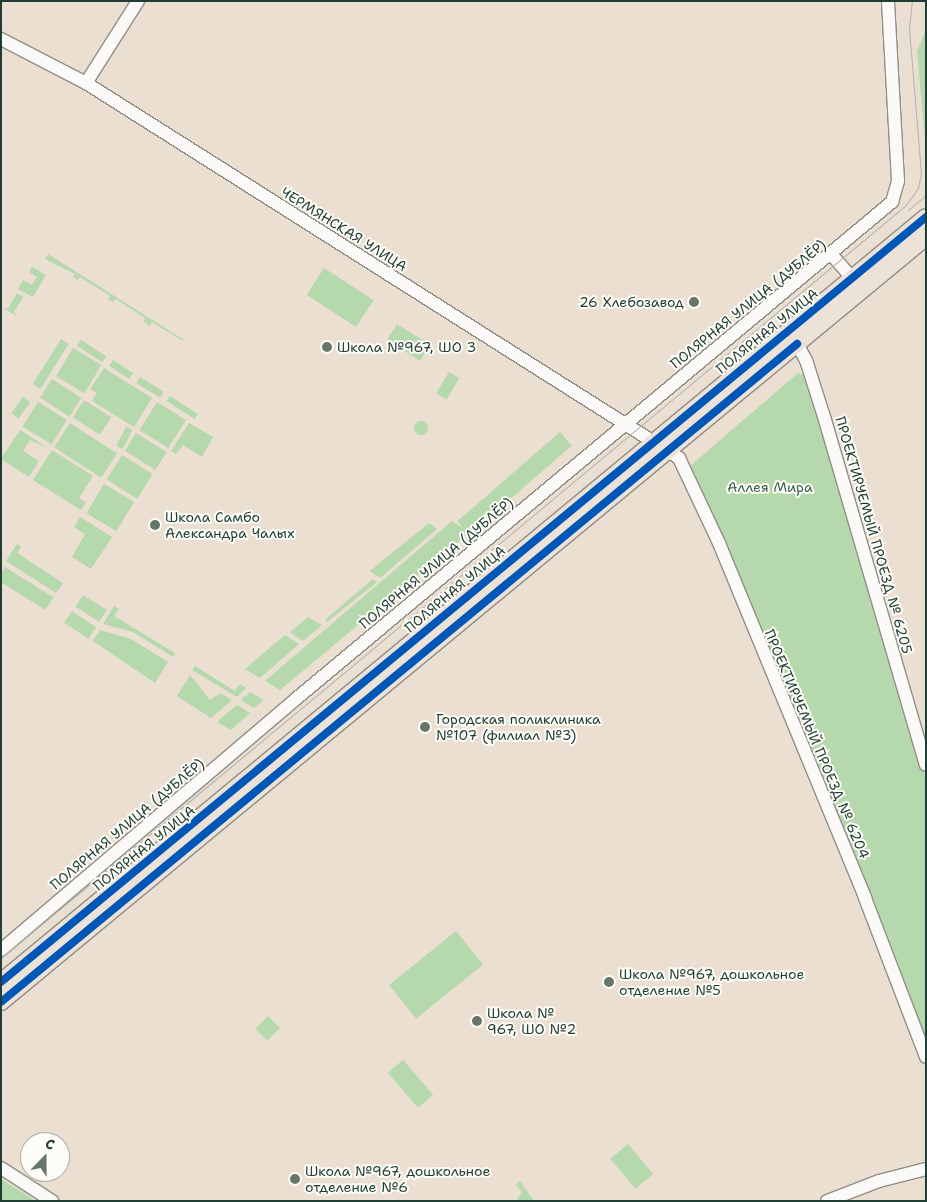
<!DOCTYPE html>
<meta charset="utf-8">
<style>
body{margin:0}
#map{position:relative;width:927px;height:1202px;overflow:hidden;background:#eadfd0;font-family:"Shantell Sans",sans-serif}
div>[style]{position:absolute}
.green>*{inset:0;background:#b5d8ad;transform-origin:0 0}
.round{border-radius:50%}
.roads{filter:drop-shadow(1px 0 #908f86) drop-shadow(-1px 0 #908f86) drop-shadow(0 1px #908f86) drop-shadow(0 -1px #908f86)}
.minor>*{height:12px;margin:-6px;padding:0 6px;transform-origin:6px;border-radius:6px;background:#fcfaf8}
.major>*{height:16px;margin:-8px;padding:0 8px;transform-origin:8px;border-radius:8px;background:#ece2d7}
.tram>*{height:1px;margin:-0.5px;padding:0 0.5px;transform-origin:0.5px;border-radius:0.5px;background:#b3b4b1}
.cycleway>*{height:8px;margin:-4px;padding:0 4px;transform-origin:4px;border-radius:4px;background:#0057b8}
.dots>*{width:14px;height:14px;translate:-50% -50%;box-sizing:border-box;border:2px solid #fdfcf7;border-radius:50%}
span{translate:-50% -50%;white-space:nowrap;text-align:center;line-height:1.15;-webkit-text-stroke:4px #fdfcf7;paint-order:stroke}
.street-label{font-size:14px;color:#1f3d34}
.poi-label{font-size:14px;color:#1f3d34}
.right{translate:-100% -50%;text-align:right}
.left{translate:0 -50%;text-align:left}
.park-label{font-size:14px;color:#3a624b}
.frame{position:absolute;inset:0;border:2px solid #1f3d34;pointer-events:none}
.north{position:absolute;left:20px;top:1132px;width:50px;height:50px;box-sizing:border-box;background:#fdfcf7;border:1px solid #a4b0a9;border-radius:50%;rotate:22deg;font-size:14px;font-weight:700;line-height:20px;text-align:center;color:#1f3d34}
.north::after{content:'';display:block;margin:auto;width:18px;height:22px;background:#66766b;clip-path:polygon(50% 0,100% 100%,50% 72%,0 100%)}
</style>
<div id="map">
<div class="green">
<i style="clip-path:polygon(926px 30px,926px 151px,917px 51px)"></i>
<i style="clip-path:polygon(48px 254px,184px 340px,183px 341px,152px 322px,150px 326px,143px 321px,145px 318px,116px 299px,113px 302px,108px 299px,110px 296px,80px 277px,78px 280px,73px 277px,75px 274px,45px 259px)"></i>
<i style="clip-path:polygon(32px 267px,46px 275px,33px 297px,18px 289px,23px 280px,32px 285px,37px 277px,29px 272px)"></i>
<i style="left:324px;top:268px;width:59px;height:32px;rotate:33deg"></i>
<i style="clip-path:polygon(17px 293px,23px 297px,14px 312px,18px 317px,2px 307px,8px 309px)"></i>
<i style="left:397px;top:324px;width:39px;height:19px;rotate:32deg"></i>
<i style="left:61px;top:339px;width:9px;height:53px;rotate:32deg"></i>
<i style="left:81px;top:340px;width:30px;height:7px;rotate:33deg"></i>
<i style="left:73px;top:348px;width:33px;height:33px;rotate:31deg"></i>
<i style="left:113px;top:360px;width:24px;height:7px;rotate:33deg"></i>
<i style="clip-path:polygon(104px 368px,152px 398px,134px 427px,92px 401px,97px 393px,90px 389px)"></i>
<i style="left:449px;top:372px;width:12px;height:25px;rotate:31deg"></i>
<i style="clip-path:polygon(798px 373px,806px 375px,809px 381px,926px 779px,926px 1039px,689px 467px)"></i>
<i style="left:140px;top:377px;width:28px;height:7px;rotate:32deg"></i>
<i style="left:52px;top:379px;width:35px;height:22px;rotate:33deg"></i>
<i style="left:170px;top:396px;width:33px;height:6px;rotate:33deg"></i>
<i style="left:23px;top:397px;width:9px;height:20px;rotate:36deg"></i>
<i style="left:84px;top:400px;width:32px;height:21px;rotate:32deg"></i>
<i style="left:38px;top:402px;width:34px;height:29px;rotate:32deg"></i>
<i style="left:157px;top:402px;width:34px;height:33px;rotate:32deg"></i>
<i class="round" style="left:414px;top:421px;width:14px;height:14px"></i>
<i style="left:70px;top:423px;width:56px;height:29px;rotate:33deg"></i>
<i style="clip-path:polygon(189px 423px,213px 437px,202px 457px,183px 445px,176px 454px,171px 451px)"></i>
<i style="left:126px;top:427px;width:7px;height:21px;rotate:27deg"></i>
<i style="clip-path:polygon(20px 430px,48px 448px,30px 440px,23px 451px,39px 461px,29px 477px,1px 459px)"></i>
<i style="left:560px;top:432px;width:18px;height:136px;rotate:49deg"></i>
<i style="left:136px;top:433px;width:36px;height:21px;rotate:32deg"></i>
<i style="clip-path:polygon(52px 450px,93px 476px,79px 498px,86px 502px,81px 510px,33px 480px)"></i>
<i style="left:122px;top:455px;width:36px;height:29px;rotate:32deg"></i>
<i style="left:104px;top:484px;width:35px;height:34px;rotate:31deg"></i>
<i style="clip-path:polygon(80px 517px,112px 537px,91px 569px,72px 557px,85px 534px,74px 527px)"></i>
<i style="clip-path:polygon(452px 521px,470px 532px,280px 690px,265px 681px)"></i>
<i style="clip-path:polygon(429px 523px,437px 529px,380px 578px,370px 571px)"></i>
<i style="clip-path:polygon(17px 544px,21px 547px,17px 553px,63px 583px,56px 593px,6px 561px)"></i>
<i style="left:5px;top:567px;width:57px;height:15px;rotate:32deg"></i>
<i style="clip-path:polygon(373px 579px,377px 582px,327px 622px,325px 620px)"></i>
<i style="left:83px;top:595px;width:28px;height:14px;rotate:32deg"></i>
<i style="clip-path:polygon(114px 606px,119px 609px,114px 616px,175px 653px,173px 657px,133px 632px,103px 624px)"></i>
<i style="left:72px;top:611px;width:29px;height:14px;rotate:34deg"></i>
<i style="clip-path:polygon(308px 617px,322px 625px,303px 641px,290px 632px)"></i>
<i style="clip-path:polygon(100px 630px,131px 639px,168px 662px,155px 683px,93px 641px)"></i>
<i style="clip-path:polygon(285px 635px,299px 644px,260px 678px,245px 669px)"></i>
<i style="clip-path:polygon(195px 666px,235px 691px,240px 684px,246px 688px,237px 697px,192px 670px)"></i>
<i style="clip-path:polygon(190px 675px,210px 700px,220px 693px,232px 700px,211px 718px,177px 696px)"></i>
<i style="clip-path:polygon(250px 692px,264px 700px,254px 708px,241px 700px)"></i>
<i style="clip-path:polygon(237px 705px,250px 713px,231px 730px,217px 722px)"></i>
<i style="left:456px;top:931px;width:43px;height:86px;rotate:51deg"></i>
<i style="left:268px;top:1016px;width:17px;height:18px;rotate:45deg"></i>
<i style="left:403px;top:1060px;width:46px;height:20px;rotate:49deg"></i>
<i style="left:628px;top:1144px;width:39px;height:23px;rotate:50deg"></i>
<i style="clip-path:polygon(1px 1179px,36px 1201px,1px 1201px)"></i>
<i style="clip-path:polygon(520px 1181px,534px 1201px,516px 1201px,522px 1192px,516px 1185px)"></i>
</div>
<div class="roads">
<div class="minor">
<i style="left:1px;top:39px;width:96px;rotate:27.4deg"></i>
<i style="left:86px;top:83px;width:702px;rotate:32.31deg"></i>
<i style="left:679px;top:458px;width:94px;rotate:64.8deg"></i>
<i style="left:719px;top:543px;width:384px;rotate:67.6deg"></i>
<i style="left:865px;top:898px;width:170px;rotate:69deg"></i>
<i style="left:86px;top:83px;width:97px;rotate:-57.6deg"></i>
<i style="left:832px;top:255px;width:30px;rotate:49deg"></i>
<i style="left:797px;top:344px;width:18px;rotate:61deg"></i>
<i style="left:806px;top:360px;width:63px;rotate:72.4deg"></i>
<i style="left:825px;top:420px;width:359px;rotate:73.7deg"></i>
<i style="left:1px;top:950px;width:389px;rotate:-40.4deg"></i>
<i style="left:297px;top:698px;width:775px;rotate:-39.82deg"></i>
<i style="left:892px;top:202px;width:22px;rotate:-74deg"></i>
<i style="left:898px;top:181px;width:180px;rotate:-93.2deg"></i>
<i style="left:1px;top:1168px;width:61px;rotate:32.9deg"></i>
<i style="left:827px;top:1201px;width:56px;rotate:-21deg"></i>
<i style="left:879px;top:1181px;width:49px;rotate:-14.3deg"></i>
</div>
<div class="major">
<i style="left:1px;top:982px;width:1200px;rotate:-39.59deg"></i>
<i style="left:1px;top:1002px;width:1200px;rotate:-39.59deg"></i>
</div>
</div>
<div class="tram">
<i style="left:908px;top:210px;width:23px;rotate:-40deg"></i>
<i style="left:1px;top:958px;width:1177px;rotate:-39.76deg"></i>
<i style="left:906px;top:205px;width:21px;rotate:-55deg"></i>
<i style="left:918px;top:188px;width:14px;rotate:-78deg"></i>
<i style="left:921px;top:174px;width:145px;rotate:-94.7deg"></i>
<i style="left:909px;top:29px;width:28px;rotate:-84deg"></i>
</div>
<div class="cycleway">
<i style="left:1px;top:982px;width:1200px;rotate:-39.59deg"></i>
<i style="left:1px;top:1002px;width:1033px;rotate:-39.58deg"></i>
</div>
<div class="dots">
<i style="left:694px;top:302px;background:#66766b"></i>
<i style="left:327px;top:347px;background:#66766b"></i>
<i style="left:155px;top:525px;background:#66766b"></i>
<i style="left:425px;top:727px;background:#66766b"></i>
<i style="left:609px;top:982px;background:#66766b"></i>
<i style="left:477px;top:1021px;background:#66766b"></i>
<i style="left:295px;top:1179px;background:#66766b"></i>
</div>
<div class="street-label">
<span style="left:344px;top:229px;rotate:32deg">ЧЕРМЯНСКАЯ УЛИЦА</span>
<span style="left:748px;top:304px;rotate:-39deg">ПОЛЯРНАЯ УЛИЦА (ДУБЛЁР)</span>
<span style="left:767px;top:331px;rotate:-39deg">ПОЛЯРНАЯ УЛИЦА</span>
<span style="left:874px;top:535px;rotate:74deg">ПРОЕКТИРУЕМЫЙ ПРОЕЗД № 6205</span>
<span style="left:436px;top:563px;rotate:-40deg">ПОЛЯРНАЯ УЛИЦА (ДУБЛЁР)</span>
<span style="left:455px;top:589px;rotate:-40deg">ПОЛЯРНАЯ УЛИЦА</span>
<span style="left:817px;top:744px;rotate:67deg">ПРОЕКТИРУЕМЫЙ ПРОЕЗД № 6204</span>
<span style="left:127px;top:824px;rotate:-40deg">ПОЛЯРНАЯ УЛИЦА (ДУБЛЁР)</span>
<span style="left:144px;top:848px;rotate:-39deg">ПОЛЯРНАЯ УЛИЦА</span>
</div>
<div class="poi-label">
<span class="right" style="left:684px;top:302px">26 Хлебозавод</span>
<span class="left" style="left:337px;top:347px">Школа №967, ШО 3</span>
<span class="left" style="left:165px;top:525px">Школа Самбо<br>Александра Чалых</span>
<span class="left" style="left:436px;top:727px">Городская поликлиника<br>№107 (филиал №3)</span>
<span class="left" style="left:619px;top:982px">Школа №967, дошкольное<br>отделение №5</span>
<span class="left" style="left:487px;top:1021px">Школа №<br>967, ШО №2</span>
<span class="left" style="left:305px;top:1179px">Школа №967, дошкольное<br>отделение №6</span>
</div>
<div class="park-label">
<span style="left:770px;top:487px">Аллея Мира</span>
</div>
<div class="frame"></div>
<div class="north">С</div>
</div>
